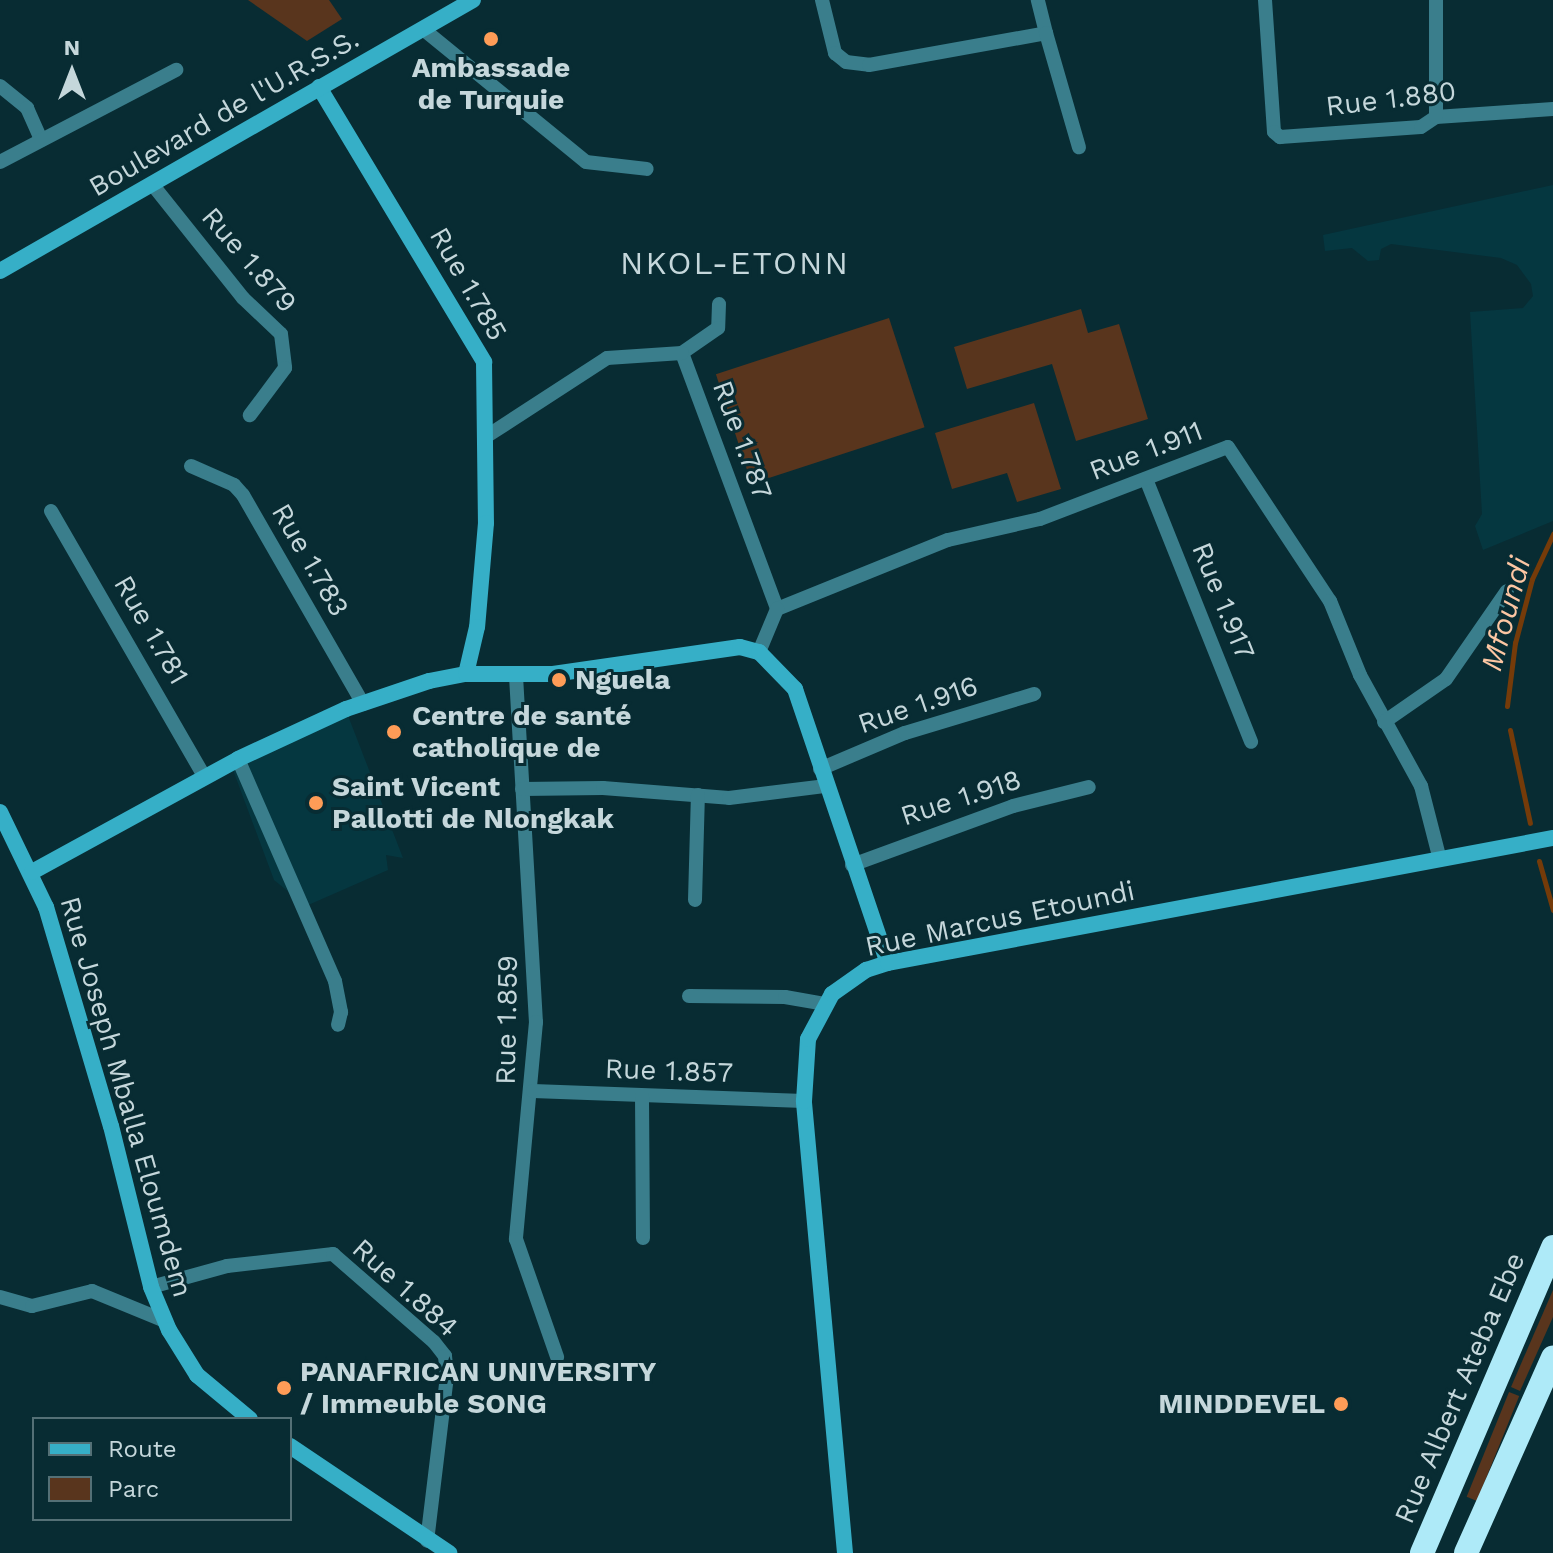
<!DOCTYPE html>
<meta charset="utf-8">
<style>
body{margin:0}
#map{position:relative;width:1553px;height:1553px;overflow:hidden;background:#082c33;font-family:"Work Sans",sans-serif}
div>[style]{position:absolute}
.built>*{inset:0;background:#053740}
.green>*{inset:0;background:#59351d;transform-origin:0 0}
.stream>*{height:5px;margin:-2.5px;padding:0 2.5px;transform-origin:2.5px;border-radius:2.5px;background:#753b09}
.street>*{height:14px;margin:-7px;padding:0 7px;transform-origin:7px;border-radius:7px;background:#3a7e8c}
.secondary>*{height:16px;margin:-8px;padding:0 8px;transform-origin:8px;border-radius:8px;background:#36afc7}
.highway>*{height:24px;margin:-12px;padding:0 12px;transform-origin:12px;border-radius:12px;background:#aeeaf8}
.dots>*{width:22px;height:22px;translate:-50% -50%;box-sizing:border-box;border:4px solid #082c33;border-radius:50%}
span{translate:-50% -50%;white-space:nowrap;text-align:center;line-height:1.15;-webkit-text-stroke:6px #082c33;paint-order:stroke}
.poi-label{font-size:28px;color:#c5d7db;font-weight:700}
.left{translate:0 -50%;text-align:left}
.right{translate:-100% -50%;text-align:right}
.street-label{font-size:28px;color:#c5d7db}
.water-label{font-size:30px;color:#fcc6a3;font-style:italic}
.quarter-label{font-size:32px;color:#c5d7db;letter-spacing:2px}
.legend{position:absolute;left:32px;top:1417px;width:260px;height:104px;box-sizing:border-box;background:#082c33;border:2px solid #547076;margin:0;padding:10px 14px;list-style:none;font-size:24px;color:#c5d7db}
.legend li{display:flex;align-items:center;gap:16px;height:40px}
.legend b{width:40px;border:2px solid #547076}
.north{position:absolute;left:32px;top:32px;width:80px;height:80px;-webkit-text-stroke:6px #082c33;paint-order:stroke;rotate:0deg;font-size:22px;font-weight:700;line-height:32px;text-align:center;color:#c5d7db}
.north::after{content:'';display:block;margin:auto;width:28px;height:36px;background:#c5d7db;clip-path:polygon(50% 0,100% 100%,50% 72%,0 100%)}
</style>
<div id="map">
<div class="built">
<i style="clip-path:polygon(1553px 185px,1553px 521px,1483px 550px,1475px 526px,1482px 514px,1470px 312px,1523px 308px,1533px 296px,1531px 284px,1517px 265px,1501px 258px,1391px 244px,1381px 249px,1379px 260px,1368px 261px,1352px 248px,1325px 251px,1323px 235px)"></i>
<i style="clip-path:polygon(347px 713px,403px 858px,386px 855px,388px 870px,306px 906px,274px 880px,233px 770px)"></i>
</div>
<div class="green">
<i style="clip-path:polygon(248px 0,329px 0,342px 19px,307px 41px)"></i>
<i style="clip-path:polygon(1081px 309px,1088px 333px,1119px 324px,1148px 419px,1076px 441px,1052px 364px,967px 389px,954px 347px)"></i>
<i style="left:889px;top:318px;width:115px;height:182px;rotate:72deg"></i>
<i style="clip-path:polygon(1034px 403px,1061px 489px,1017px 502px,1007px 473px,952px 489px,935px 433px)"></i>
<i style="clip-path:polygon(1553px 1290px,1553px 1317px,1520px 1391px,1511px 1387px)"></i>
<i style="left:1509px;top:1392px;width:11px;height:113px;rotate:22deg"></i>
</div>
<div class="stream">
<i style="left:1507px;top:706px;width:64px;rotate:-82.8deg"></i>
<i style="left:1515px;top:643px;width:66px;rotate:-75.1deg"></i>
<i style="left:1532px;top:579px;width:50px;rotate:-65deg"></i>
<i style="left:1510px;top:730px;width:95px;rotate:77.9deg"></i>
<i style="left:1539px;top:861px;width:51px;rotate:74.1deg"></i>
</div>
<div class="street">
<i style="left:822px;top:0;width:55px;rotate:76.2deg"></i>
<i style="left:835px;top:53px;width:14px;rotate:39deg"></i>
<i style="left:846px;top:62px;width:23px;rotate:7deg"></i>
<i style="left:869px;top:65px;width:180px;rotate:-10.2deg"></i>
<i style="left:1046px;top:33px;width:34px;rotate:-104deg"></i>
<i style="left:1265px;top:0;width:132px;rotate:86.1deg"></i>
<i style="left:1274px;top:132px;width:8px;rotate:40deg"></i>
<i style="left:1280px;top:137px;width:141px;rotate:-4.1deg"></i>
<i style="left:1421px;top:127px;width:18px;rotate:-34deg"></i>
<i style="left:1436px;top:117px;width:117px;rotate:-3.9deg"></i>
<i style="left:423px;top:29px;width:210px;rotate:39.2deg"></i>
<i style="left:586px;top:162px;width:61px;rotate:6.5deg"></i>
<i style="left:1046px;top:33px;width:119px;rotate:73.9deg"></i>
<i style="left:0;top:86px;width:35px;rotate:39deg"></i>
<i style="left:27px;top:108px;width:35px;rotate:66deg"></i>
<i style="left:1436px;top:117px;width:117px;rotate:-90deg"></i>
<i style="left:0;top:162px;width:199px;rotate:-27.6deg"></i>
<i style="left:152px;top:184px;width:146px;rotate:51.4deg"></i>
<i style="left:243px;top:298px;width:52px;rotate:43.5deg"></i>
<i style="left:281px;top:334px;width:34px;rotate:83deg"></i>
<i style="left:285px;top:368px;width:59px;rotate:126.7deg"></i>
<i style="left:719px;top:304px;width:24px;rotate:92deg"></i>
<i style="left:718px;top:328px;width:44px;rotate:145.2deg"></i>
<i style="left:682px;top:353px;width:273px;rotate:69.6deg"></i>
<i style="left:487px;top:436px;width:143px;rotate:-33deg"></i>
<i style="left:607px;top:358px;width:75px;rotate:-3.8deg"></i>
<i style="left:191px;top:466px;width:47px;rotate:23.8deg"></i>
<i style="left:234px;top:485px;width:13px;rotate:48deg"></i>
<i style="left:243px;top:495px;width:241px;rotate:60.1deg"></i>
<i style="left:1146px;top:479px;width:283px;rotate:68.2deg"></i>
<i style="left:51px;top:511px;width:306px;rotate:60deg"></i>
<i style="left:777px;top:609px;width:184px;rotate:-22deg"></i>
<i style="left:948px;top:540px;width:94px;rotate:-12.9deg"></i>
<i style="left:1040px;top:519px;width:201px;rotate:-21deg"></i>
<i style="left:1228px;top:447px;width:185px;rotate:56.5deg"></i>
<i style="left:1330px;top:601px;width:80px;rotate:67.9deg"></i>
<i style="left:1360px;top:675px;width:127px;rotate:61.2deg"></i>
<i style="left:1421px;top:786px;width:76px;rotate:75.6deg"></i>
<i style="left:759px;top:652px;width:47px;rotate:-67.3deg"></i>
<i style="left:516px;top:676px;width:347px;rotate:86.7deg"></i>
<i style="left:536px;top:1022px;width:218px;rotate:95.3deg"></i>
<i style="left:516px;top:1239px;width:125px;rotate:70.8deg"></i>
<i style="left:1384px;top:722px;width:75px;rotate:-34.7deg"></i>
<i style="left:1446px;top:679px;width:107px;rotate:-55.3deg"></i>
<i style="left:238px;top:759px;width:242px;rotate:66.4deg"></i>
<i style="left:335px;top:981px;width:32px;rotate:79deg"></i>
<i style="left:341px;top:1012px;width:13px;rotate:103deg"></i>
<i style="left:820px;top:769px;width:92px;rotate:-23deg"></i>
<i style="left:905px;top:733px;width:135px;rotate:-16.8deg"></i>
<i style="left:522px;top:789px;width:81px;rotate:-0.7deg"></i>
<i style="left:603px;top:788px;width:126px;rotate:4.5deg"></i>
<i style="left:729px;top:798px;width:98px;rotate:-7.1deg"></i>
<i style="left:852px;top:865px;width:171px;rotate:-20.1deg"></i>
<i style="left:1013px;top:806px;width:78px;rotate:-14deg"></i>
<i style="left:695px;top:900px;width:105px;rotate:-88.4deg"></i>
<i style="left:689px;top:996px;width:96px;rotate:0.6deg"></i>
<i style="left:785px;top:997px;width:40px;rotate:10deg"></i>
<i style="left:533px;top:1091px;width:271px;rotate:2.1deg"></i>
<i style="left:642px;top:1096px;width:142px;rotate:89.6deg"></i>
<i style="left:151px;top:1287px;width:79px;rotate:-15.4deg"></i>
<i style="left:227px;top:1266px;width:107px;rotate:-6.5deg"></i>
<i style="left:333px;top:1254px;width:134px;rotate:41.1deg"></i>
<i style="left:434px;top:1342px;width:18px;rotate:52deg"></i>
<i style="left:445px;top:1356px;width:20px;rotate:84deg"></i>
<i style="left:447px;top:1376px;width:166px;rotate:96.9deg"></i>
<i style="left:0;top:1297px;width:33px;rotate:16deg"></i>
<i style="left:32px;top:1306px;width:62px;rotate:-14deg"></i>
<i style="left:92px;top:1291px;width:79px;rotate:22.3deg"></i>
</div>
<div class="secondary">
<i style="left:319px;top:87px;width:321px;rotate:59deg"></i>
<i style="left:484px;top:362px;width:161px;rotate:89.3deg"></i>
<i style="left:486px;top:523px;width:104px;rotate:94.9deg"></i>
<i style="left:477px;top:627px;width:48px;rotate:103.2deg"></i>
<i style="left:0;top:271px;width:545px;rotate:-29.81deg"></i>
<i style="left:0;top:812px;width:106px;rotate:64.2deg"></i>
<i style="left:46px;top:907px;width:228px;rotate:73.5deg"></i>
<i style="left:111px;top:1126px;width:166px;rotate:76deg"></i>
<i style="left:151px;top:1287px;width:47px;rotate:67.3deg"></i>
<i style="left:169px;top:1330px;width:53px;rotate:58.1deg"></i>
<i style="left:197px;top:1375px;width:69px;rotate:39.7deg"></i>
<i style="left:32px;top:872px;width:235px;rotate:-28.7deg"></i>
<i style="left:238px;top:759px;width:119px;rotate:-24.8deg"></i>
<i style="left:346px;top:709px;width:88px;rotate:-18.6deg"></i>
<i style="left:429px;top:681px;width:38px;rotate:-11deg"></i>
<i style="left:466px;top:674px;width:87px"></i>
<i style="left:553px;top:674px;width:189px;rotate:-8.2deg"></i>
<i style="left:740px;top:647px;width:20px;rotate:15deg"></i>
<i style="left:759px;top:652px;width:52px;rotate:45.8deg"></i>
<i style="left:795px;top:689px;width:289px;rotate:71.3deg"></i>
<i style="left:290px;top:1446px;width:192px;rotate:33.9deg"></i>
<i style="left:845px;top:1553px;width:454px;rotate:-95.2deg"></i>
<i style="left:804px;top:1101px;width:62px;rotate:-86.3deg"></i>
<i style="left:808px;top:1039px;width:51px;rotate:-61.9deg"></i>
<i style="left:832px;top:994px;width:42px;rotate:-35.2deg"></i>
<i style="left:866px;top:970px;width:23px;rotate:-18deg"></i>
<i style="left:888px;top:963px;width:677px;rotate:-10.65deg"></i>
</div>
<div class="highway">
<i style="left:1422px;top:1553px;width:333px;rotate:-66.8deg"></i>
<i style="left:1466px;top:1553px;width:214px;rotate:-66deg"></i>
</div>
<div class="dots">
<i style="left:491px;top:39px;background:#fe9c57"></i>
<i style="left:559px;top:680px;background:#fe9c57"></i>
<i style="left:394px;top:732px;background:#fe9c57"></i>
<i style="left:316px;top:803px;background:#fe9c57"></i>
<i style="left:284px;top:1388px;background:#fe9c57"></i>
<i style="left:1341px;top:1404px;background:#fe9c57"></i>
</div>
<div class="poi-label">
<span style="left:491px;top:84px">Ambassade<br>de Turquie</span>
<span class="left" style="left:575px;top:680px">Nguela</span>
<span class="left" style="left:412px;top:732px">Centre de santé<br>catholique de</span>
<span class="left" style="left:332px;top:803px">Saint Vicent<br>Pallotti de Nlongkak</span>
<span class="left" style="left:300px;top:1388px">PANAFRICAN UNIVERSITY<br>/ Immeuble SONG</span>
<span class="right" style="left:1325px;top:1404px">MINDDEVEL</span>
</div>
<div class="street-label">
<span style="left:1391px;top:99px;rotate:-7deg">Rue 1.880</span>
<span style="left:224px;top:113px;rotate:-30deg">Boulevard de l'U.R.S.S.</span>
<span style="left:249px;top:260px;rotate:49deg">Rue 1.879</span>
<span style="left:468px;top:284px;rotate:60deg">Rue 1.785</span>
<span style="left:742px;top:440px;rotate:70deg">Rue 1.787</span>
<span style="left:1146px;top:451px;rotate:-21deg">Rue 1.911</span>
<span style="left:310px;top:560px;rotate:60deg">Rue 1.783</span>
<span style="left:1223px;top:601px;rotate:68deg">Rue 1.917</span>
<span style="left:151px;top:630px;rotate:60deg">Rue 1.781</span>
<span style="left:918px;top:705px;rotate:-19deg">Rue 1.916</span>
<span style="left:961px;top:798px;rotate:-18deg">Rue 1.918</span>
<span style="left:1000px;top:919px;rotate:-12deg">Rue Marcus Etoundi</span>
<span style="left:507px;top:1020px;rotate:-89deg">Rue 1.859</span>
<span style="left:669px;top:1071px;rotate:2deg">Rue 1.857</span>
<span style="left:126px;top:1097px;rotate:74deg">Rue Joseph Mballa Eloumdem</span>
<span style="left:405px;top:1288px;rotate:42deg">Rue 1.884</span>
<span style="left:1460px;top:1388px;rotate:-67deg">Rue Albert Ateba Ebe</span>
</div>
<div class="water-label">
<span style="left:1506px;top:614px;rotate:-75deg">Mfoundi</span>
</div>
<div class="quarter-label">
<span style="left:735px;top:263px">NKOL-ETONN</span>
</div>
<ul class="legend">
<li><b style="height:10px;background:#36afc7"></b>Route</li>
<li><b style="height:22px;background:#59351d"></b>Parc</li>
</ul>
<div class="north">N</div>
</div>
